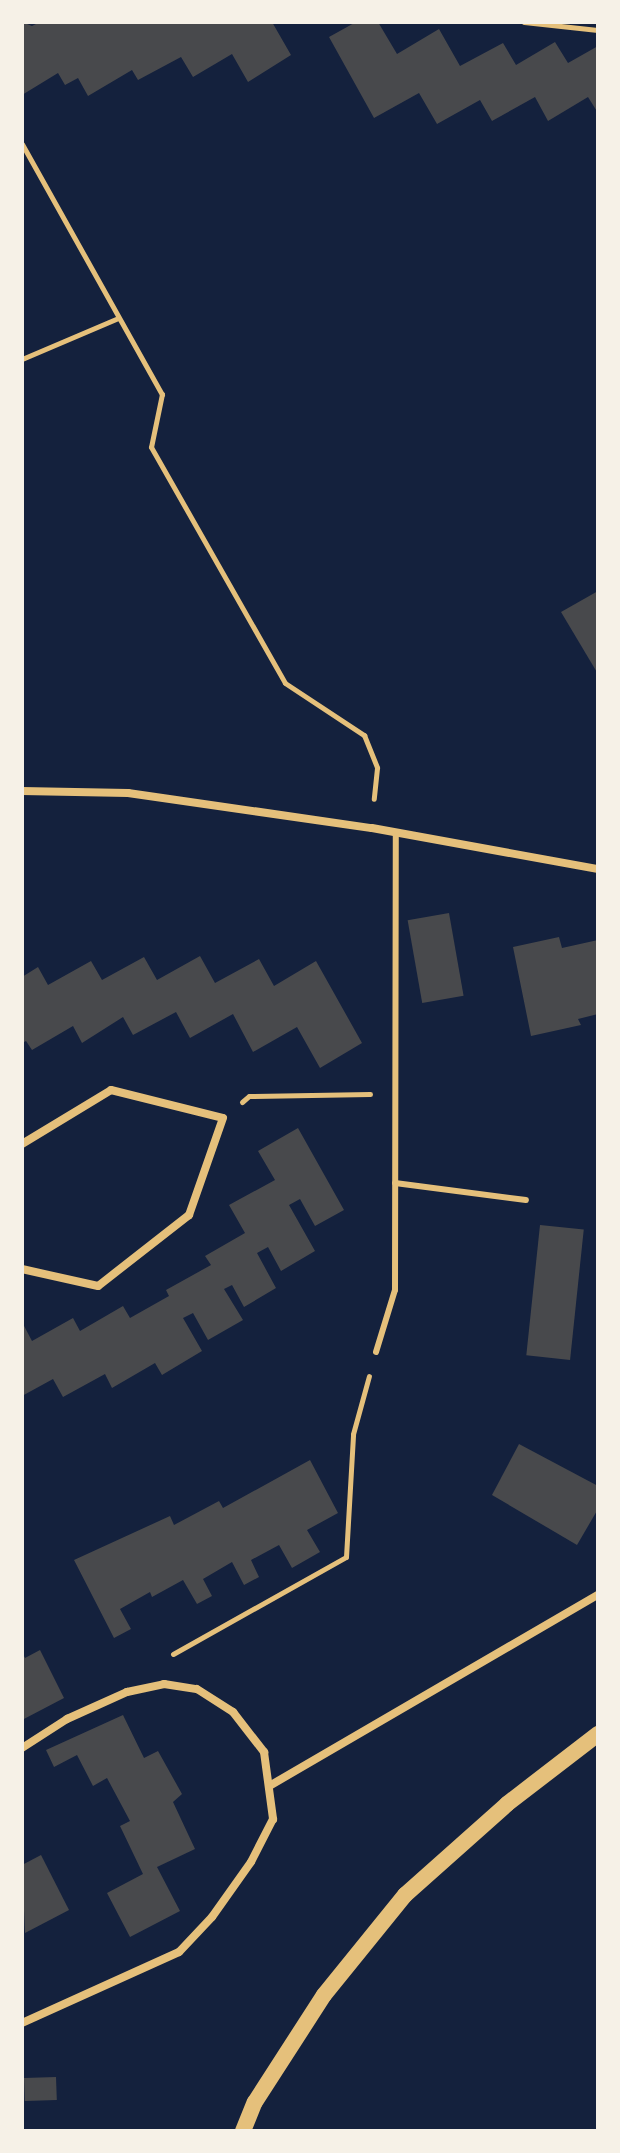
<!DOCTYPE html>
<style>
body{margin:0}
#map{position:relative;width:620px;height:2153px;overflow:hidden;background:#14213d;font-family:Ubuntu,sans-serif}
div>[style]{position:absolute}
.building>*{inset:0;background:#48494c;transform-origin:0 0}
.path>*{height:5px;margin:-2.5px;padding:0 2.5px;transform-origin:2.5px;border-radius:2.5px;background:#e5c07b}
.service>*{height:6px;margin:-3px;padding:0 3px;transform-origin:3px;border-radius:3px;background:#e5c07b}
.minor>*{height:8px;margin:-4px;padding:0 4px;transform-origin:4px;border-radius:4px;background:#e5c07b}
.secondary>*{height:16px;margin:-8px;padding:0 8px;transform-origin:8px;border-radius:8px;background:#e5c07b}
span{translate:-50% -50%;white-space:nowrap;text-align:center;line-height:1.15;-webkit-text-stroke:6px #f6f1e7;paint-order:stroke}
.frame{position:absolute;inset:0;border:24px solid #f6f1e7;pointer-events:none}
</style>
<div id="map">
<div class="building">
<i style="clip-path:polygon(22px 22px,32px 26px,40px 22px,272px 22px,291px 55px,248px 82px,232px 54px,193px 77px,181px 57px,138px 80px,132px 70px,88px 96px,78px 78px,65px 85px,58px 73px,22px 95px)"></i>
<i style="clip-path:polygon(356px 22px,378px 22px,397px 54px,439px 29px,460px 66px,503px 43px,516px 65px,555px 42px,568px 63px,598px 46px,598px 113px,588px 97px,548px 121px,535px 97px,492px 121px,480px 100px,437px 124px,419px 93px,374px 118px,329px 37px)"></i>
<i style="clip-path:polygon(598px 591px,598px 674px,561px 612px)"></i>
<i style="left:449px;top:913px;width:84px;height:42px;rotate:80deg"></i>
<i style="clip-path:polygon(559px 937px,562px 948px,598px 940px,598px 1014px,578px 1019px,581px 1025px,531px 1036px,513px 947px)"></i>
<i style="clip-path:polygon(200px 956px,215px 983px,259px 959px,274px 986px,316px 961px,362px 1043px,320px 1068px,297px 1027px,253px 1052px,233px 1014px,190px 1038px,176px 1012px,133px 1035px,123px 1017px,82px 1043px,73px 1026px,32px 1050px,26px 1041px,22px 1043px,22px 977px,38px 967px,48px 985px,91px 961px,102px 980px,144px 957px,157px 980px)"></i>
<i style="clip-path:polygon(298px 1128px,344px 1210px,315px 1226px,300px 1199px,289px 1205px,315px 1251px,281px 1271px,268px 1247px,257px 1253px,276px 1288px,244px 1307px,232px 1285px,224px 1289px,243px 1320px,208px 1340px,193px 1313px,183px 1318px,202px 1351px,162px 1375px,155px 1363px,112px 1388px,105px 1374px,63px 1397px,53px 1379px,22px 1396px,22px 1322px,32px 1341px,73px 1318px,80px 1331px,123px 1306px,130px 1318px,169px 1296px,166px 1290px,211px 1265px,205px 1256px,245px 1233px,229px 1205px,275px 1180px,258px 1151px)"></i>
<i style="left:540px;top:1225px;width:44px;height:131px;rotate:6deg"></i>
<i style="clip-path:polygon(519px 1444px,598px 1486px,598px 1509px,577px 1545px,492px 1495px)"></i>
<i style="clip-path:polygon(310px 1460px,338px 1513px,307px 1530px,320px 1552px,292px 1568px,279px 1545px,251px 1560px,259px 1577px,244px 1585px,232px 1562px,203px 1579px,212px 1596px,197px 1604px,183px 1580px,152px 1597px,150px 1592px,120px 1609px,131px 1629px,114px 1638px,74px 1560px,170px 1516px,174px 1525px,219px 1501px,223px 1508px)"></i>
<i style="clip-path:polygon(40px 1650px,64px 1698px,22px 1720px,22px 1652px,25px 1658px)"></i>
<i style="clip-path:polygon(123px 1715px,144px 1758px,158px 1751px,182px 1794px,173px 1802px,195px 1849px,157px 1867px,180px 1911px,130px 1937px,107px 1893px,143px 1874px,120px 1826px,130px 1821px,107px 1778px,93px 1786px,77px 1755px,54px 1767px,46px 1750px)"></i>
<i style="clip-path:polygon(41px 1855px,69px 1910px,25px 1933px,22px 1865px)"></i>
<i style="left:56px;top:2077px;width:23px;height:32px;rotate:88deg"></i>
</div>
<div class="path">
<i style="left:524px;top:22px;width:74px;rotate:6.2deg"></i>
<i style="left:22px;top:144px;width:287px;rotate:60.8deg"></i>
<i style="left:162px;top:394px;width:54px;rotate:101.7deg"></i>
<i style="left:151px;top:447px;width:271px;rotate:60.4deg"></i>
<i style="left:285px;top:683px;width:95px;rotate:33.4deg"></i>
<i style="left:364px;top:735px;width:35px;rotate:68deg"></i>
<i style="left:377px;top:768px;width:31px;rotate:96deg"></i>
<i style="left:22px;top:359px;width:104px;rotate:-23.1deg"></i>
<i style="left:242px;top:1102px;width:9px;rotate:-41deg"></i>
<i style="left:249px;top:1096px;width:121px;rotate:-0.9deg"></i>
<i style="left:173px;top:1654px;width:198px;rotate:-29.3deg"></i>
<i style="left:346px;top:1557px;width:123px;rotate:-86.7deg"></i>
<i style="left:353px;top:1434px;width:60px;rotate:-74.6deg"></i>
</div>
<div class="service">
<i style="left:395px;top:1183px;width:132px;rotate:7.4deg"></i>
<i style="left:376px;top:1352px;width:65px;rotate:-73deg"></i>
<i style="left:395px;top:1290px;width:458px;rotate:-89.9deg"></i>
</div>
<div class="minor">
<i style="left:22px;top:791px;width:106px;rotate:1.1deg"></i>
<i style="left:128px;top:793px;width:246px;rotate:8.2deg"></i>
<i style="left:372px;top:828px;width:230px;rotate:10.3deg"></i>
<i style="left:22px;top:1144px;width:104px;rotate:-31.2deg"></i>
<i style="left:111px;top:1090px;width:115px;rotate:14deg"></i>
<i style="left:223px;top:1118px;width:103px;rotate:109.3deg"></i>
<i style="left:189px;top:1215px;width:115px;rotate:142deg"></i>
<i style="left:98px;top:1286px;width:78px;rotate:-167.4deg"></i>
<i style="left:22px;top:1748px;width:54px;rotate:-32.8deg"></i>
<i style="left:67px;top:1719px;width:66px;rotate:-24.2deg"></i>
<i style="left:127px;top:1692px;width:38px;rotate:-12deg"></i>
<i style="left:164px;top:1684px;width:33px;rotate:9deg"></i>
<i style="left:197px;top:1689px;width:43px;rotate:32.6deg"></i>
<i style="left:233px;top:1712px;width:51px;rotate:52.2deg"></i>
<i style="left:264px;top:1752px;width:68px;rotate:82.3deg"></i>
<i style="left:273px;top:1819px;width:48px;rotate:117.1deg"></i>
<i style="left:251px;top:1862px;width:67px;rotate:125.3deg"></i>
<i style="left:212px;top:1917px;width:48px;rotate:133.3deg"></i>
<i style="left:179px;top:1952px;width:172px;rotate:155.7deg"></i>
<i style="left:271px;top:1785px;width:378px;rotate:-30.2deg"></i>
</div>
<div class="secondary">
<i style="left:243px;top:2131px;width:31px;rotate:-68deg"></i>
<i style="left:255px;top:2102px;width:127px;rotate:-57.2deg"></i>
<i style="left:324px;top:1995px;width:129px;rotate:-51deg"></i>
<i style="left:405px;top:1895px;width:137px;rotate:-41.7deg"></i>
<i style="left:507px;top:1804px;width:115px;rotate:-37.6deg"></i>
</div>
<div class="frame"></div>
</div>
